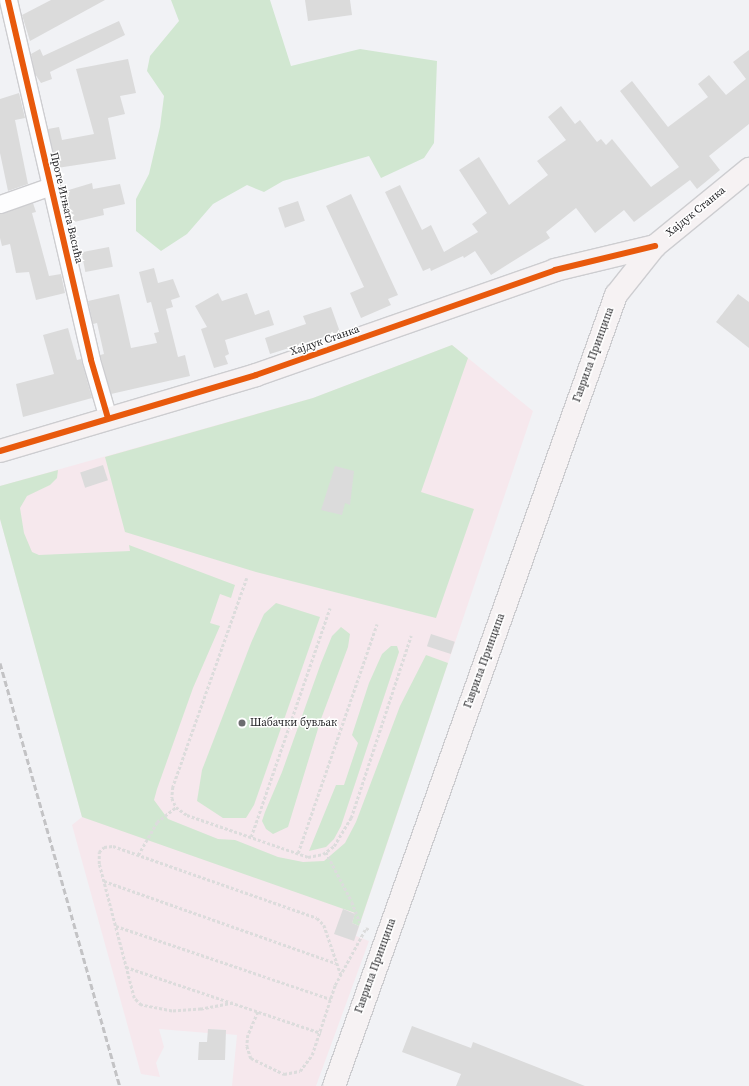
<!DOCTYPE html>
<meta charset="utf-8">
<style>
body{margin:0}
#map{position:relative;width:749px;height:1086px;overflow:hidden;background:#f1f2f5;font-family:"Source Serif 4",serif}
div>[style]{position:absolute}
.commercial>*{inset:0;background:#f6e8ed}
.green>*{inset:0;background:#d1e7d1}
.building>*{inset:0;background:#dbdbdb;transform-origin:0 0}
.path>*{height:2.5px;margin-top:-1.25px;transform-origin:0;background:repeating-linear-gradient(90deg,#dcdcdc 0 3px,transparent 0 5px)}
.roads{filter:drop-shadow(1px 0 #cdcdd0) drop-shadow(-1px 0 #cdcdd0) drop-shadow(0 1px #cdcdd0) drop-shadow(0 -1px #cdcdd0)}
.street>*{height:17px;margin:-8.5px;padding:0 8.5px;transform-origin:8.5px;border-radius:8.5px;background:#fdfdfe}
.secondary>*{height:22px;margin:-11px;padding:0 11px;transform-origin:11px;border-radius:11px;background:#f6f2f3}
.rail>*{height:3px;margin-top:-1.5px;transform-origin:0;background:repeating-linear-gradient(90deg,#c3c3c5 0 6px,transparent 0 9px)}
.cycleway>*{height:6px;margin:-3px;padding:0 3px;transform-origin:3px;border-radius:3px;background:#e8590c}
.dots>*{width:11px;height:11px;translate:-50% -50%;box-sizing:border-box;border:2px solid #fff;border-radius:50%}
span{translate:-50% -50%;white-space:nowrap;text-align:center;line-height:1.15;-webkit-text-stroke:3px #fff;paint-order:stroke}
.street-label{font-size:11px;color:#242427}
.poi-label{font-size:11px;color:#242427}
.left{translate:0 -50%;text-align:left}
</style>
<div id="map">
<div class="commercial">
<i style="clip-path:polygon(452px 345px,533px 411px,356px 936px,369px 941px,316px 1086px,232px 1086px,237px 1035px,226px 1034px,226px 1030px,209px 1029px,208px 1033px,159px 1029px,164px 1047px,156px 1063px,160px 1077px,141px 1074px,72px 825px,82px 817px,0 519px,0 486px,313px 398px)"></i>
</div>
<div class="green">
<i style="clip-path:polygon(171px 0,270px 0,291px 66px,360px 49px,437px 61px,434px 143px,424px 158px,381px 178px,369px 156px,283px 181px,264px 192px,247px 185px,213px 204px,187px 234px,161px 251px,136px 231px,136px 199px,149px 174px,160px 127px,164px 96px,147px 71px,150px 56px,179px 21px)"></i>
<i style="clip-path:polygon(452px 345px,468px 358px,421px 492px,474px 509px,436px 618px,256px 572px,125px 532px,105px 457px,313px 398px)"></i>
<i style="clip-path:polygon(58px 470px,57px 478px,50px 485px,27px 496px,20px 508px,24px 533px,32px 552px,39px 555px,130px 551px,129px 545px,235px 585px,231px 598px,220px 594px,210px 623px,220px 626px,193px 688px,157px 789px,154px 800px,168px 819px,218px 839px,235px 840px,278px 857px,303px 862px,324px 861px,345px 843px,356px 822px,400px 706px,426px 655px,448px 663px,359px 926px,352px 923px,355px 913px,82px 817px,0 519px,0 486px)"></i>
<i style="clip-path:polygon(276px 603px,320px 617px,254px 805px,246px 818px,223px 818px,197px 801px,202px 770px,251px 643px,264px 614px)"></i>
<i style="clip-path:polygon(341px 627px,350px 634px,348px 647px,321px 719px,288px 827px,273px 834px,266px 829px,262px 821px,265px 812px,282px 772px,321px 663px,332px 636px)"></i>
<i style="clip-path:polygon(391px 646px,397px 646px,399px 652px,341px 826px,334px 839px,326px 847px,309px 851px,336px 785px,344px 785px,358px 743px,352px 735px,369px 683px,382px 654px)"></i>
</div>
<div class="building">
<i style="clip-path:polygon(51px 0,105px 0,30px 41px,22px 15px)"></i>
<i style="clip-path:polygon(305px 0,350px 0,352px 15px,308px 21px)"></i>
<i style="clip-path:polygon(119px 21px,125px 35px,50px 72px,52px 79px,41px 83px,35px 74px,31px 54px,40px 49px,43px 56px)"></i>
<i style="clip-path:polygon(749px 50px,749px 124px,709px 156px,720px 170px,697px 189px,690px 180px,634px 222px,624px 210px,595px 233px,576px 208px,546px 232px,550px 238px,491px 275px,475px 251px,464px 258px,463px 256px,431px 271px,430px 268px,423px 271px,385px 192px,400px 185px,422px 230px,431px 225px,444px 252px,478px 232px,472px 224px,487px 213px,459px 170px,479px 157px,509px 205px,548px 175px,537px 161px,566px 140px,548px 117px,561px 106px,575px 124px,580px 120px,597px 142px,601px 139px,606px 145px,612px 139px,651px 187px,679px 167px,620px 91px,632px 81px,668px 127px,708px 97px,698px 84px,709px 75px,726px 95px,746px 79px,733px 62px)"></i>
<i style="clip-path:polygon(128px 59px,136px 93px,120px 96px,125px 114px,108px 118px,116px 159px,57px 168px,48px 129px,59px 127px,62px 140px,94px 134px,76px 69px)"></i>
<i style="clip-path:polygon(19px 93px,25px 118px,15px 120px,28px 184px,8px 191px,0 153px,0 99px)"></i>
<i style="clip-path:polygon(92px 183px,93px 189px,120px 184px,125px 204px,103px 209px,104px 215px,70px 223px,62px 192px)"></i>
<i style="clip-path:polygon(351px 194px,398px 295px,388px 299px,391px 305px,361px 318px,350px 293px,364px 287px,326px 206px)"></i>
<i style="left:298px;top:201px;width:21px;height:21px;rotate:71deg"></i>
<i style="clip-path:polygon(33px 203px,36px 212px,32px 213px,49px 276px,61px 274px,65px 293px,36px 300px,29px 272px,16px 273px,10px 244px,2px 246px,0 238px,0 214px)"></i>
<i style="left:109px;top:247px;width:20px;height:28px;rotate:79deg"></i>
<i style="clip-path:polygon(154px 268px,158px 283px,173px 279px,180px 297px,171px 300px,173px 307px,166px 309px,178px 357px,185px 355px,190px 376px,111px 394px,100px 355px,104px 354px,97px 323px,93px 324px,88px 301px,119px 294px,131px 348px,157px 343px,154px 333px,159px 332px,151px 302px,147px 303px,139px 272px)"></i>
<i style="clip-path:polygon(218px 293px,222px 301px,247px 293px,255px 315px,269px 310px,274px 325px,225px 340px,229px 354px,225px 356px,228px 364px,214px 368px,201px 329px,207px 327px,195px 306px)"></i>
<i style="clip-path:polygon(738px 294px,749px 302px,749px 348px,716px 322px)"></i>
<i style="clip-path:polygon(331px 307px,340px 332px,270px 354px,265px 338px,306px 324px,303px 316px)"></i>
<i style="clip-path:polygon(68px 328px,77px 360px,81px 359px,92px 398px,23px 417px,16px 384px,54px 374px,43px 335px)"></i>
<i style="left:103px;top:465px;width:16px;height:24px;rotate:72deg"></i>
<i style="clip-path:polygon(335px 466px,354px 471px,350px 505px,345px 503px,342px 515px,321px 510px)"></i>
<i style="left:431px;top:634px;width:25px;height:13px;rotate:18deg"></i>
<i style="clip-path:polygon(343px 909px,355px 914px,352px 923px,359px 926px,354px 941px,334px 934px)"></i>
<i style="clip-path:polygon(412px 1026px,471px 1048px,473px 1042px,585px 1086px,456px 1086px,461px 1074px,402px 1052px)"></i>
<i style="clip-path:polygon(208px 1029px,226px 1030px,225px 1060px,198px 1060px,199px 1042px,207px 1042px)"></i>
</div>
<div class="path">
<i style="left:247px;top:578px;width:222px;rotate:109.5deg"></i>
<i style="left:173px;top:787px;width:11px;rotate:95deg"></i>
<i style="left:172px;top:798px;width:10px;rotate:66deg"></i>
<i style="left:176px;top:807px;width:14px;rotate:36deg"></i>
<i style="left:187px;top:815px;width:128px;rotate:19.1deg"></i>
<i style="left:308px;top:857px;width:15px;rotate:-11deg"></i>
<i style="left:323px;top:854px;width:14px;rotate:-36deg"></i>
<i style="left:334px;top:846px;width:33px;rotate:-59deg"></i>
<i style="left:351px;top:818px;width:192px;rotate:-71.8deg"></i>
<i style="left:251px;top:837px;width:242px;rotate:-71deg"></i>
<i style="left:326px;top:852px;width:56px;rotate:62.5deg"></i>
<i style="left:352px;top:902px;width:22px;rotate:69deg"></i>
<i style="left:298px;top:853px;width:242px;rotate:-71deg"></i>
<i style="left:138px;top:855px;width:38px;rotate:-60deg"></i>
<i style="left:157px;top:822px;width:24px;rotate:-38deg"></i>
<i style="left:104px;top:881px;width:246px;rotate:19.5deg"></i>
<i style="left:116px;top:926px;width:227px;rotate:18.8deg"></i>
<i style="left:126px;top:967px;width:206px;rotate:18.7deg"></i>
<i style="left:233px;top:1003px;width:33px;rotate:169deg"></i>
<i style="left:201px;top:1009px;width:29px;rotate:176deg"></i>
<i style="left:172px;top:1011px;width:32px;rotate:-169deg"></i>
<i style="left:141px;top:1005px;width:10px;rotate:-135deg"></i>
<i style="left:134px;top:998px;width:138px;rotate:-104.6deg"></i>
<i style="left:99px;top:864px;width:12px;rotate:-90deg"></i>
<i style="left:99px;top:852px;width:7px;rotate:-45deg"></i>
<i style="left:104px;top:847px;width:9px;rotate:-6deg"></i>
<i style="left:113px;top:846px;width:216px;rotate:19.4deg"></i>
<i style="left:317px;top:918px;width:10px;rotate:45deg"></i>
<i style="left:324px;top:925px;width:53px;rotate:71.2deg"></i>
<i style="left:258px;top:1012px;width:25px;rotate:113deg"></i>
<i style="left:248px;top:1035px;width:11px;rotate:95deg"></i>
<i style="left:247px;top:1046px;width:13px;rotate:72deg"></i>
<i style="left:251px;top:1058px;width:37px;rotate:26deg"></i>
<i style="left:284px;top:1074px;width:16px;rotate:-11deg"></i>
<i style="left:300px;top:1071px;width:20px;rotate:-53deg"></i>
<i style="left:312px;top:1055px;width:74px;rotate:-71.8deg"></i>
<i style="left:335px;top:985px;width:65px;rotate:-61.5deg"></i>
<i style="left:366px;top:928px;width:4px;rotate:27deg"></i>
</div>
<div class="roads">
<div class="street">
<i style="left:8px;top:0;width:369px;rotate:77deg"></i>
<i style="left:91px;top:360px;width:60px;rotate:73.7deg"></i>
<i style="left:0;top:204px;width:54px;rotate:-19.4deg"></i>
</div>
<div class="secondary">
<i style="left:0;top:451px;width:267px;rotate:-16.5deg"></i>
<i style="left:256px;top:375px;width:317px;rotate:-19.3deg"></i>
<i style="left:555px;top:270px;width:103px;rotate:-13.5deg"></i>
<i style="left:334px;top:1086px;width:840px;rotate:-70.38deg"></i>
<i style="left:616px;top:295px;width:63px;rotate:-51.5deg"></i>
<i style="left:655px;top:246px;width:122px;rotate:-39.3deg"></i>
</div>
</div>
<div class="rail">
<i style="left:0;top:663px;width:440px;rotate:74.2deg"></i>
</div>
<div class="cycleway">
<i style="left:8px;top:0;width:369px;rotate:77deg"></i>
<i style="left:91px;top:360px;width:60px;rotate:73.7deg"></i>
<i style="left:0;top:451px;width:267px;rotate:-16.5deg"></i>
<i style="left:256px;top:375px;width:317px;rotate:-19.3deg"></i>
<i style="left:555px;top:270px;width:103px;rotate:-13.5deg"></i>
</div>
<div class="dots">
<i style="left:242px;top:723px;background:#6c6c6f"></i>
</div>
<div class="street-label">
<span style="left:66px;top:208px;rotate:77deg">Проте Игњата Васића</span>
<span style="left:696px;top:212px;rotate:-39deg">Хајдук Станка</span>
<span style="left:325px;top:341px;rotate:-19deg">Хајдук Станка</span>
<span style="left:594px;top:355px;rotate:-70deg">Гаврила Принципа</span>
<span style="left:485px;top:661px;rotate:-70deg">Гаврила Принципа</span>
<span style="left:376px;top:966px;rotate:-70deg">Гаврила Принципа</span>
</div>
<div class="poi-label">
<span class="left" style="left:250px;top:723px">Шабачки бувљак</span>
</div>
</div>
